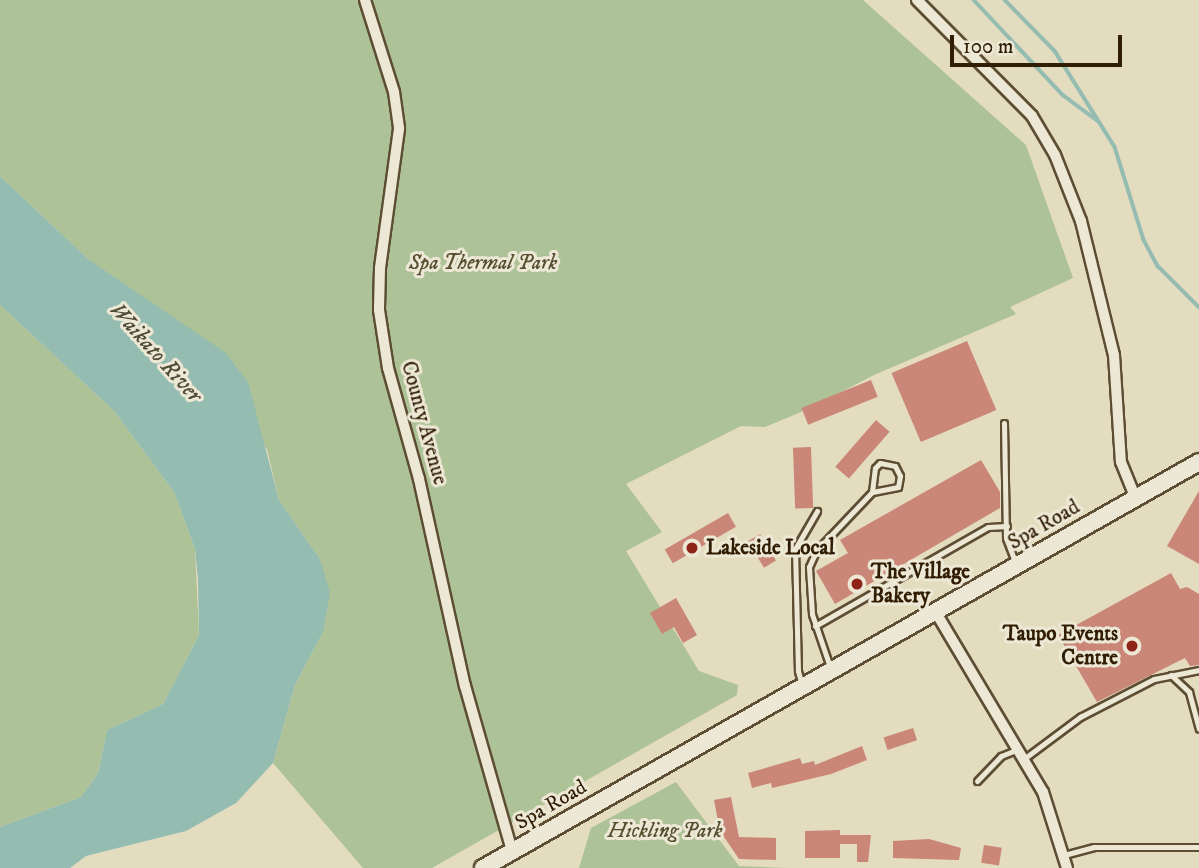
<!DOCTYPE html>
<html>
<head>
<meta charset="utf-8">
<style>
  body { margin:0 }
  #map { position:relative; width:1199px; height:868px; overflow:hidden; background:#e4dcbf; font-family:"IM FELL DW Pica",serif }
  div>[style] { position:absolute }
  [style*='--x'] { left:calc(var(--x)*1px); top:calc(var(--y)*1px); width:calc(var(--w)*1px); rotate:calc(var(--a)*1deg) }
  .green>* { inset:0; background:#aec297 }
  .water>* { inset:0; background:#95bcb1 }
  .stream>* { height:3.5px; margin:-1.75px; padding:0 1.75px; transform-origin:1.75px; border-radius:1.75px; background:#95bcb1 }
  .building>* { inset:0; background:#ca8677; transform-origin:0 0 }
  .roads { filter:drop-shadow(2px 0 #5d4d33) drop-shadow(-2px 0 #5d4d33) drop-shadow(0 2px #5d4d33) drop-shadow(0 -2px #5d4d33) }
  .lane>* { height:5px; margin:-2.5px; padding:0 2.5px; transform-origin:2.5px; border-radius:2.5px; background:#ede8d5 }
  .street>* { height:10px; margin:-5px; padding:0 5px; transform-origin:5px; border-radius:5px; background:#ede8d5 }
  .secondary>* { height:16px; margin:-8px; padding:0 8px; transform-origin:8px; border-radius:8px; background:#ede8d5 }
  .dots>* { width:19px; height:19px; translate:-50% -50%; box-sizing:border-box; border:4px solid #ede8d5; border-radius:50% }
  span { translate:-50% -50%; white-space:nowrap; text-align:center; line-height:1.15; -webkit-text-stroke:6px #ede8d5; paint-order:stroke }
  .park-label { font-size:21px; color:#564f30; font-style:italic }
  .street-label { font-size:21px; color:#301d04 }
  .poi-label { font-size:21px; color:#301d04; font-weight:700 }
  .left { translate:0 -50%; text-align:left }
  .right { translate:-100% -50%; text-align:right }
  .water-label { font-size:23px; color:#4e4d38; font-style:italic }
  .scale { position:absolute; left:950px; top:35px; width:172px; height:32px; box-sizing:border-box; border:4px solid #301d04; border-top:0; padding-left:9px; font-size:21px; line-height:24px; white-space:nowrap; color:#301d04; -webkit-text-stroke:5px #ede8d5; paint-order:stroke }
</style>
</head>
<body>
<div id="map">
  <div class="green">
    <div style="clip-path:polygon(0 0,863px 0,1026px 145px,1073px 278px,1010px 307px,1016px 314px,874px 375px,806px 410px,765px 427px,741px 426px,626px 484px,662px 532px,626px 551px,699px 671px,738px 685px,737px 695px,432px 868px,363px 868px,273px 763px,295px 685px,323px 632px,320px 559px,279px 500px,267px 449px,88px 259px,0 176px)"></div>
    <div style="clip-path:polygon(0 305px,114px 411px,174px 492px,195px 549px,199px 635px,163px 704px,107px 730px,98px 773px,81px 797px,0 827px)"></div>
    <div style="clip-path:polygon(676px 782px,739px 866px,789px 868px,579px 868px,591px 828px)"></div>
  </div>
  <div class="water">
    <div style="clip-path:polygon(0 176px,88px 259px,226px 353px,248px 382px,279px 500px,320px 559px,330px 593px,323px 632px,295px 685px,273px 763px,236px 803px,186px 831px,86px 856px,70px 868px,0 868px,0 827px,81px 797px,98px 773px,107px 730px,163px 704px,199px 635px,198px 580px,195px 549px,174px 492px,114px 411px,0 305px)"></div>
  </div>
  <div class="stream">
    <div style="--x:974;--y:0;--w:130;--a:46.9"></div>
    <div style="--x:1063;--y:95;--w:44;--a:36.6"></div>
    <div style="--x:1005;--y:0;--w:71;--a:45.6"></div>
    <div style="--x:1055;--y:51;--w:113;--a:58"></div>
    <div style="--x:1115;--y:147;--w:97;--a:72.7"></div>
    <div style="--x:1144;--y:240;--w:30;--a:62"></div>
    <div style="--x:1158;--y:266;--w:58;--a:45"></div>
  </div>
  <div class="building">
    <div style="left:967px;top:341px;width:75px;height:82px;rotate:67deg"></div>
    <div style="left:871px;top:380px;width:18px;height:75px;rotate:68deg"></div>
    <div style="left:876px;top:420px;width:18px;height:62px;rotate:41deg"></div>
    <div style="left:811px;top:447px;width:61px;height:18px;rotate:88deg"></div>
    <div style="clip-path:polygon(981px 460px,1000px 492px,1000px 508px,835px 604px,816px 571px,848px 553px,840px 540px)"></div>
    <div style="clip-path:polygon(1199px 491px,1199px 564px,1167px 546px)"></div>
    <div style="left:728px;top:513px;width:16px;height:73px;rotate:60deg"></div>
    <div style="left:760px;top:534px;width:31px;height:14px;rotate:59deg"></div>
    <div style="clip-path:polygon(1171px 573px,1180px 589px,1187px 587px,1199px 594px,1199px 665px,1190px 666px,1185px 658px,1097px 702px,1058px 635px)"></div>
    <div style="clip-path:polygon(676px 598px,697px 635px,683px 643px,674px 627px,662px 634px,650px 613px)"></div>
    <div style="left:913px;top:728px;width:13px;height:31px;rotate:72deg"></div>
    <div style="clip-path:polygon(862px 746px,867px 760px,831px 774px,772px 788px,771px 783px,752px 788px,748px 773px,800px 758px,802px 764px,814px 761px,815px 765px)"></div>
    <div style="clip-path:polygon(731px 797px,739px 837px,776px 838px,776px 860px,739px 859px,720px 831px,714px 800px)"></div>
    <div style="clip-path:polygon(840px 830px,840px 835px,871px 835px,868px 862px,857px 862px,857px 844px,840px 844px,840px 858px,805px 858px,805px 831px)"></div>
    <div style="clip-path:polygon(929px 839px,961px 848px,959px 860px,893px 858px,893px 841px)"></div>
    <div style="left:984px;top:845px;width:18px;height:18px;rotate:9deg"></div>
  </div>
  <div class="roads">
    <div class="lane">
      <div style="--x:1004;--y:423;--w:115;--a:89"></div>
      <div style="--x:1006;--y:538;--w:26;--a:69"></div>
      <div style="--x:815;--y:626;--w:199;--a:-29.8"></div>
      <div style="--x:988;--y:527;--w:19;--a:-3"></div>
      <div style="--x:830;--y:667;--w:56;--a:-108.8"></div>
      <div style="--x:812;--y:614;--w:47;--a:-93.7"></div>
      <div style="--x:809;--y:567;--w:17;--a:-66"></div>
      <div style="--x:816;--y:551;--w:81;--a:-46.5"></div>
      <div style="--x:872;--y:492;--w:24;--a:-83"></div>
      <div style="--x:875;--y:468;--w:7;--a:-45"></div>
      <div style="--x:880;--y:463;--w:15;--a:11"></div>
      <div style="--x:895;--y:466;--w:11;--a:63"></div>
      <div style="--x:900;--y:476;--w:11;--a:100"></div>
      <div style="--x:898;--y:487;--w:26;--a:169"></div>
      <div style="--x:1171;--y:675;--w:25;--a:43"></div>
      <div style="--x:1189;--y:692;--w:38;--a:75"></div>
      <div style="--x:802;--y:685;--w:15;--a:-106"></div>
      <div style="--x:798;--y:671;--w:122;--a:-91.4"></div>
      <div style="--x:795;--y:549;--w:44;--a:-59.9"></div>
      <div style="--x:1025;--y:758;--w:69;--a:-36.7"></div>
      <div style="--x:1080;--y:717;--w:83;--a:-27.2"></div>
      <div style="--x:1154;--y:679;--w:46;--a:-11.3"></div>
      <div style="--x:977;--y:781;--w:35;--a:-46"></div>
      <div style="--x:1001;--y:756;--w:18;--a:-22"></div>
      <div style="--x:1064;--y:855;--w:31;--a:-15"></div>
      <div style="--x:1094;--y:847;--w:105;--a:0"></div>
    </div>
    <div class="street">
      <div style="--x:365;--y:0;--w:96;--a:72.5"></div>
      <div style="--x:394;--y:92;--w:37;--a:82"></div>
      <div style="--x:399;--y:129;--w:140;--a:97.8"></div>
      <div style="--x:380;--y:268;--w:42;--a:91.4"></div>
      <div style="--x:379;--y:310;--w:59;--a:81.2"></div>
      <div style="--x:388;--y:368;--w:115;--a:74.4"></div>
      <div style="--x:419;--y:479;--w:212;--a:77.5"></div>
      <div style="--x:465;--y:686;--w:172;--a:74.1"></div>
      <div style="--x:917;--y:0;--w:163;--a:45.2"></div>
      <div style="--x:1032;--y:116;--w:45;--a:59.5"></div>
      <div style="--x:1055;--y:155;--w:71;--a:68.5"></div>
      <div style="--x:1081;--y:221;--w:138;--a:76.2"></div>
      <div style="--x:1114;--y:355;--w:107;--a:86.3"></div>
      <div style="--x:1121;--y:462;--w:38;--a:68"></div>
      <div style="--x:935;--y:611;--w:211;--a:59.2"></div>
      <div style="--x:1043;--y:792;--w:80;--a:72.5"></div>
    </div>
    <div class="secondary">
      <div style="--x:483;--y:868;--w:823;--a:-29.55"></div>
    </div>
  </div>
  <div class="dots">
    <div style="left:692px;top:548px;background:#8f2418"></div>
    <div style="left:857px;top:584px;background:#8f2418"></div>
    <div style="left:1132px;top:646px;background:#8f2418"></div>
  </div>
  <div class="park-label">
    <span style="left:483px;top:263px">Spa Thermal Park</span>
    <span style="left:665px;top:831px">Hickling Park</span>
  </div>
  <div class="street-label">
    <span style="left:424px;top:423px;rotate:75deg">County Avenue</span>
    <span style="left:1044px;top:525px;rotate:-30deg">Spa Road</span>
    <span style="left:551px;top:805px;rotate:-30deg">Spa Road</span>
  </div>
  <div class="poi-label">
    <span class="left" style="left:706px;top:548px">Lakeside Local</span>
    <span class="left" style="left:871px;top:584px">The Village<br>Bakery</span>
    <span class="right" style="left:1118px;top:646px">Taupo Events<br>Centre</span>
  </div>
  <div class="water-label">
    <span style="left:155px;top:353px;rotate:48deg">Waikato River</span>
  </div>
  <div class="scale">100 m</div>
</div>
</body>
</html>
